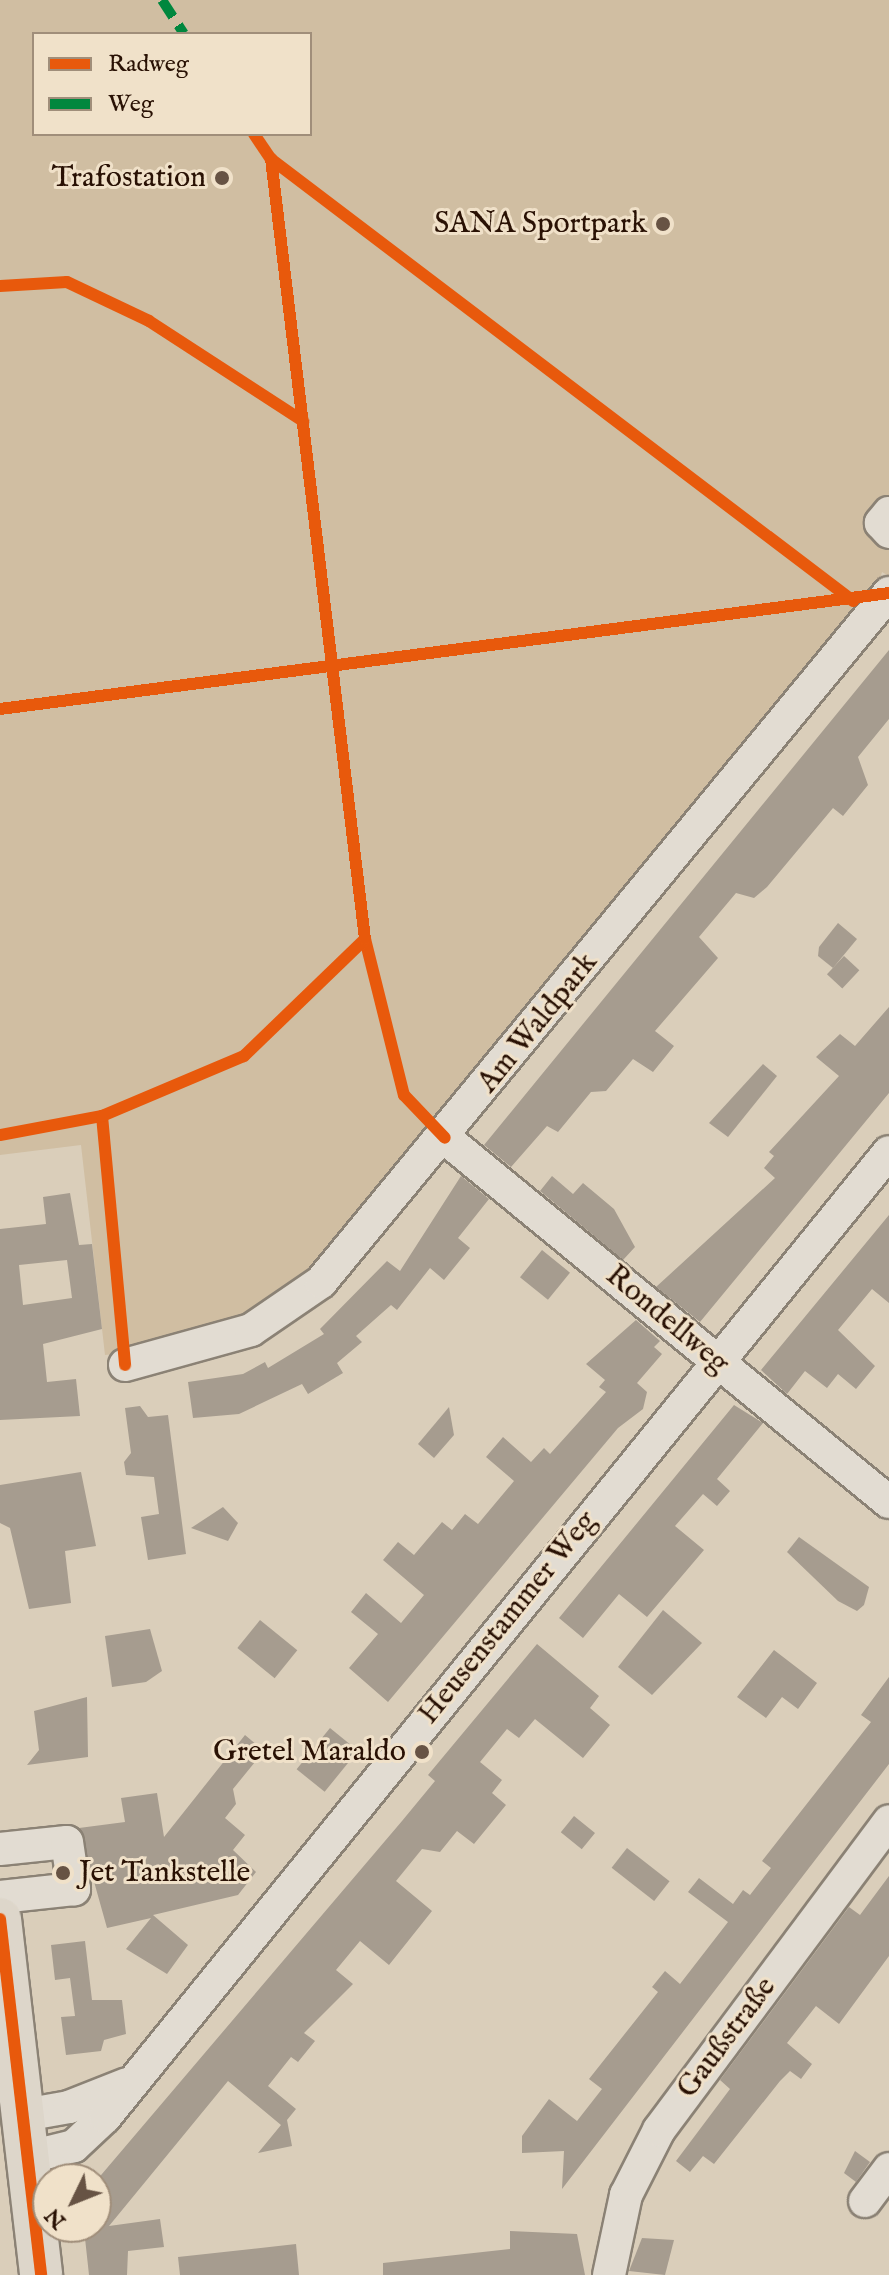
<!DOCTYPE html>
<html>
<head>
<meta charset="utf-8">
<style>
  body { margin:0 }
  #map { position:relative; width:889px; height:2275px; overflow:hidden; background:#daceba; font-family:"IM FELL English",serif }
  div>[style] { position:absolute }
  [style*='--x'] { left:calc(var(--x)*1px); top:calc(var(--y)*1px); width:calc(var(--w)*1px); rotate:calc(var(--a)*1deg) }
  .green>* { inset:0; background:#d0bea2 }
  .building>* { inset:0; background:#a69c8f; transform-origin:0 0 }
  .roads { filter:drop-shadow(2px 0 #8b8275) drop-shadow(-2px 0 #8b8275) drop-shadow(0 2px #8b8275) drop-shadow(0 -2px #8b8275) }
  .minor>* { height:32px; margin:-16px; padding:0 16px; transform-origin:16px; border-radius:16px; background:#e2dcd2 }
  .major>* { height:42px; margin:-21px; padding:0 21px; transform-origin:21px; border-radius:21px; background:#ddd6ca }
  .quiet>* { height:10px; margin-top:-5px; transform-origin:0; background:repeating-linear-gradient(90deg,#00873e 0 20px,transparent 0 30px) }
  .cycleway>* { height:12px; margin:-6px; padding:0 6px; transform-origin:6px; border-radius:6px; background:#e8590c }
  .dots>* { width:22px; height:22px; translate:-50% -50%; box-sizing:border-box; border:4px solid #f0e1c9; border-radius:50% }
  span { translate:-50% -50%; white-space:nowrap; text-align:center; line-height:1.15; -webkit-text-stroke:6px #f0e1c9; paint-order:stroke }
  .poi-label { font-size:30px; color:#291104 }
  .right { translate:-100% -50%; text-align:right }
  .left { translate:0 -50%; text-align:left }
  .street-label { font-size:30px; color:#291104 }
  .legend { position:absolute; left:32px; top:32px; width:280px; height:104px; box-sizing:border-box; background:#f0e1c9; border:2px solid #a08e7a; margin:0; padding:10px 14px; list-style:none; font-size:24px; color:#291104 }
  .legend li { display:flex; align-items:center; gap:16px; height:40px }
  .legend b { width:40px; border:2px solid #a08e7a }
  .north { position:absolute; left:32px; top:2163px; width:80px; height:80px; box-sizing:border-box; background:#f0e1c9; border:2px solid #a08e7a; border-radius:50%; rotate:227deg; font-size:22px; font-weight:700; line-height:32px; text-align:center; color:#291104 }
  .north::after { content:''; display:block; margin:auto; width:28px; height:36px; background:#675344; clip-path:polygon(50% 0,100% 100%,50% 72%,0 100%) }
</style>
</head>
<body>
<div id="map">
  <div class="green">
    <div style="clip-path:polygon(evenodd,0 0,889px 0,889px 576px,882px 572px,876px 593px,325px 1258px,252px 1319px,175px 1347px,105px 1355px,81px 1145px,0 1155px,0 0,34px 34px,310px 34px,310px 134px,34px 134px,34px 34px)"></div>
  </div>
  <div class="building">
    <div style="clip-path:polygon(889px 650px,889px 719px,858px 757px,868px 785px,843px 816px,833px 808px,767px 887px,754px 898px,736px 893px,699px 937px,718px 958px,655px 1031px,674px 1046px,653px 1072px,633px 1059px,606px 1091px,591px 1092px,558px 1132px,547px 1126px,511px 1167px,484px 1145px)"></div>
    <div style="clip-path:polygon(838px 923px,857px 939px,833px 968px,818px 956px,819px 947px)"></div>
    <div style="left:844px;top:956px;width:21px;height:25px;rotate:43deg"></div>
    <div style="clip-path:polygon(889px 1007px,889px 1093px,700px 1322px,656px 1287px,775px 1178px,764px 1168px,774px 1156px,769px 1152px,839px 1076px,816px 1057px,840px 1034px,855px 1046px)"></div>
    <div style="clip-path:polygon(763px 1064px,777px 1076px,728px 1137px,709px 1123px)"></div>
    <div style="clip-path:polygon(461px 1176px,489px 1199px,458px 1238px,470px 1248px,444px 1280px,430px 1268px,397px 1310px,391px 1305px,356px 1336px,362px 1342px,337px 1363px,343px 1373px,308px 1394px,302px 1384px,239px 1414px,193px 1418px,188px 1382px,243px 1374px,265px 1362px,268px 1368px,324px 1334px,320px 1329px,387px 1261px,400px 1271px)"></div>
    <div style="clip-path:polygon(552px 1176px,573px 1194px,583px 1183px,614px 1209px,635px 1247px,623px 1260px,540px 1191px)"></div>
    <div style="clip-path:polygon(evenodd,70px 1193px,79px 1245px,92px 1244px,102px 1329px,43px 1344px,47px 1382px,76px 1379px,80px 1416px,0 1420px,0 1229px,46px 1224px,43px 1197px,70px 1193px,67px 1260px,72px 1298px,23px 1305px,19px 1265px,67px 1260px)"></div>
    <div style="clip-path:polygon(889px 1215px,889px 1303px,872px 1289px,838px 1330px,875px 1366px,856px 1389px,838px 1374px,827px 1388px,805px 1371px,787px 1394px,761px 1370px)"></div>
    <div style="left:542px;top:1250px;width:36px;height:35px;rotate:39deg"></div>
    <div style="clip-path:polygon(636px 1320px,660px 1341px,654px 1347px,662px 1354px,637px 1383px,647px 1392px,643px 1409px,618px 1428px,388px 1702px,349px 1668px,378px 1634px,351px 1612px,366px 1593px,401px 1623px,424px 1595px,383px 1560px,398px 1542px,414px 1555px,442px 1522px,452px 1530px,465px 1514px,478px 1524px,514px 1481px,486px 1457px,503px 1437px,531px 1462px,544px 1448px,550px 1454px,606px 1392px,599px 1387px,605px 1380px,586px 1364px)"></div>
    <div style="clip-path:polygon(734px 1405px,763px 1423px,717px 1479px,730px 1491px,717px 1506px,703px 1494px,675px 1526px,704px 1550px,647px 1617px,619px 1594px,583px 1638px,559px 1618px)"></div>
    <div style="clip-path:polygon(140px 1406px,148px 1417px,168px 1415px,186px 1554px,148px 1560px,141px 1517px,159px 1514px,154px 1477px,126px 1475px,124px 1462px,131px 1453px,125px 1408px)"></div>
    <div style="clip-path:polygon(449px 1407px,454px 1435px,434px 1458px,418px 1444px)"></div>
    <div style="clip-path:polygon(81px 1472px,96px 1546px,65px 1551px,71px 1603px,29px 1609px,10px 1528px,0 1523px,0 1485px)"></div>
    <div style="clip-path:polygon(223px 1507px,238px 1523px,228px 1541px,191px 1528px)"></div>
    <div style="clip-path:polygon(799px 1537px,869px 1587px,864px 1605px,857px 1611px,838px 1601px,787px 1552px)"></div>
    <div style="clip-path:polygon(663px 1610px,702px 1643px,652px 1695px,618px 1667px)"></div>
    <div style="left:260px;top:1620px;width:48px;height:36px;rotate:39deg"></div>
    <div style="clip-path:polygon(150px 1629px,162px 1671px,146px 1682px,112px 1687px,105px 1636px)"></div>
    <div style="clip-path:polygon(537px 1644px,599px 1696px,590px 1708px,610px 1725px,583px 1758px,535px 1719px,519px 1738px,507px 1729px,480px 1762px,502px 1780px,492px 1793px,506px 1805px,474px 1844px,457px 1831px,440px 1852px,422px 1849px,396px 1881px,432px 1911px,389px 1965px,360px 1941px,336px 1970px,353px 1984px,304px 2033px,315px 2041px,298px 2062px,291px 2057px,268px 2086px,296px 2109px,287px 2120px,292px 2146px,258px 2153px,281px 2125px,228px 2081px,109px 2226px,160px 2219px,164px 2247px,128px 2251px,127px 2275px,89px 2275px,84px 2229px,96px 2227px,96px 2181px,402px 1821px,435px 1781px,428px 1775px)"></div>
    <div style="clip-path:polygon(774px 1650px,817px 1683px,798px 1709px,782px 1697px,766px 1718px,737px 1697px)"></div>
    <div style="clip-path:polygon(889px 1677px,889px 1764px,562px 2189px,564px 2151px,522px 2153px,522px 2136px,549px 2099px,577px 2121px,602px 2089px,589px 2079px,658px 1992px,652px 1987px,665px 1971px,680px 1984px,728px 1922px,688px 1892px,699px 1878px,733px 1904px,743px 1890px,750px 1895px,771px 1868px,762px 1861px,871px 1722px,861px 1715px)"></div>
    <div style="clip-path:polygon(87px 1697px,88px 1757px,27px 1765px,39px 1750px,34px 1711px)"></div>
    <div style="left:330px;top:1728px;width:36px;height:53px;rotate:39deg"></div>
    <div style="clip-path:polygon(245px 1735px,264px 1751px,233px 1789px,236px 1804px,225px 1818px,245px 1835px,233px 1850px,256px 1872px,238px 1895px,153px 1915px,188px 1945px,167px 1974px,126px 1949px,151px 1918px,107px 1928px,79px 1828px,125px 1822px,121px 1798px,157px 1793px,164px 1837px)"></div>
    <div style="left:574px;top:1816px;width:27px;height:21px;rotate:39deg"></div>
    <div style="left:627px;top:1848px;width:54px;height:25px;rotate:38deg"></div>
    <div style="clip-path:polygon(889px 1876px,889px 1956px,839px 2024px,816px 2006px,787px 2043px,812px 2064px,801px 2079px,790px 2071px,780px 2081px,714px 2164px,703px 2156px,690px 2172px,676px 2161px,730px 2089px,720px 2080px,849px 1907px,860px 1915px)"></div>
    <div style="clip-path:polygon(85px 1941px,92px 2000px,122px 2000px,126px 2034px,104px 2040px,101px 2051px,66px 2055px,61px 2017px,75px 2016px,70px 1978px,55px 1980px,51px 1945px)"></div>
    <div style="clip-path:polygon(855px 2151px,870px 2162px,856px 2182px,844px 2173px)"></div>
    <div style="clip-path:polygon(510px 2231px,577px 2234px,585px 2275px,383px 2275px,383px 2263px,510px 2249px)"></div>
    <div style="clip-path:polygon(642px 2238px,674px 2240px,665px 2275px,629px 2271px)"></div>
    <div style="clip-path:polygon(296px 2244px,299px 2275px,180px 2275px,178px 2257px)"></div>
  </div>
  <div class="roads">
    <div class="minor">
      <div style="--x:889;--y:513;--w:13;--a:129"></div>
      <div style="--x:881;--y:523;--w:12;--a:48"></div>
      <div style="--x:445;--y:1138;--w:574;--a:39.35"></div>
      <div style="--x:125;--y:1365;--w:131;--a:-15.5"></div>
      <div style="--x:251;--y:1330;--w:85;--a:-34.4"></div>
      <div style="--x:321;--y:1282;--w:893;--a:-50.5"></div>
      <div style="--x:0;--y:1849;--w:67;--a:-6"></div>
      <div style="--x:67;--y:1842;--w:48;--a:81.5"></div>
      <div style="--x:74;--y:1889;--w:74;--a:173.8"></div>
      <div style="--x:24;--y:2115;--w:46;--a:-10.1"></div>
      <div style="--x:69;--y:2107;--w:62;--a:-21.6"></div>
      <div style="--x:29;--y:2157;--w:46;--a:-13.7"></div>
      <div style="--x:74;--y:2146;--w:42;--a:-43.1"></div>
      <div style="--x:105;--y:2117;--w:1243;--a:-50.91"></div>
      <div style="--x:865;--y:2201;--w:40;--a:-53"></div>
      <div style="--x:609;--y:2275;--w:82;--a:-78"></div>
      <div style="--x:626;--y:2195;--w:73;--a:-63.1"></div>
      <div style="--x:659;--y:2130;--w:385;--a:-53.3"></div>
    </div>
    <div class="major">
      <div style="--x:0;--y:1919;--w:358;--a:83.4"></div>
    </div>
  </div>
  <div class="quiet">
    <div style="--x:162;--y:0;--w:40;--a:57.1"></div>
  </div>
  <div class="cycleway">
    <div style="--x:254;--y:134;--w:30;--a:56"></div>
    <div style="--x:271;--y:159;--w:731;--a:37.21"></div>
    <div style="--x:0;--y:286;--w:67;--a:-3.4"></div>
    <div style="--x:67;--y:282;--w:91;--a:25.4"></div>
    <div style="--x:149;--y:321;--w:184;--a:33"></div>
    <div style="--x:0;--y:709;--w:897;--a:-7.43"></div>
    <div style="--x:365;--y:939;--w:161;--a:76"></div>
    <div style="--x:404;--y:1095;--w:59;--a:46.4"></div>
    <div style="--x:102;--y:1116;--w:250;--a:84.7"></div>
    <div style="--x:0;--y:1135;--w:104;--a:-10.6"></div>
    <div style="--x:102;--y:1116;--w:154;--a:-22.9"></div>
    <div style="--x:244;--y:1056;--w:168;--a:-44"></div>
    <div style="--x:365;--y:939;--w:786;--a:-96.87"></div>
    <div style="--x:0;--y:1919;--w:358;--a:83.4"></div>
  </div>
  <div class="dots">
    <div style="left:222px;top:178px;background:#675344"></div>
    <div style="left:663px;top:224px;background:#675344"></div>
    <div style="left:422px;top:1752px;background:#675344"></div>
    <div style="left:63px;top:1873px;background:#675344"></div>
  </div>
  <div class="poi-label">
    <span class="right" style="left:206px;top:178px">Trafostation</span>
    <span class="right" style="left:647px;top:224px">SANA Sportpark</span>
    <span class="right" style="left:406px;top:1752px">Gretel Maraldo</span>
    <span class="left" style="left:79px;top:1873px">Jet Tankstelle</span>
  </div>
  <div class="street-label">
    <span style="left:538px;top:1023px;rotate:-51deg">Am Waldpark</span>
    <span style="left:667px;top:1320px;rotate:40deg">Rondellweg</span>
    <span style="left:508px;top:1618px;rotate:-51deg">Heusenstammer Weg</span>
    <span style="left:727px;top:2038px;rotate:-53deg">Gaußstraße</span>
  </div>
  <ul class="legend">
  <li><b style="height:10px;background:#e8590c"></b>Radweg</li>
  <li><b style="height:10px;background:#00873e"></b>Weg</li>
  </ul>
  <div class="north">N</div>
</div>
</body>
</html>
